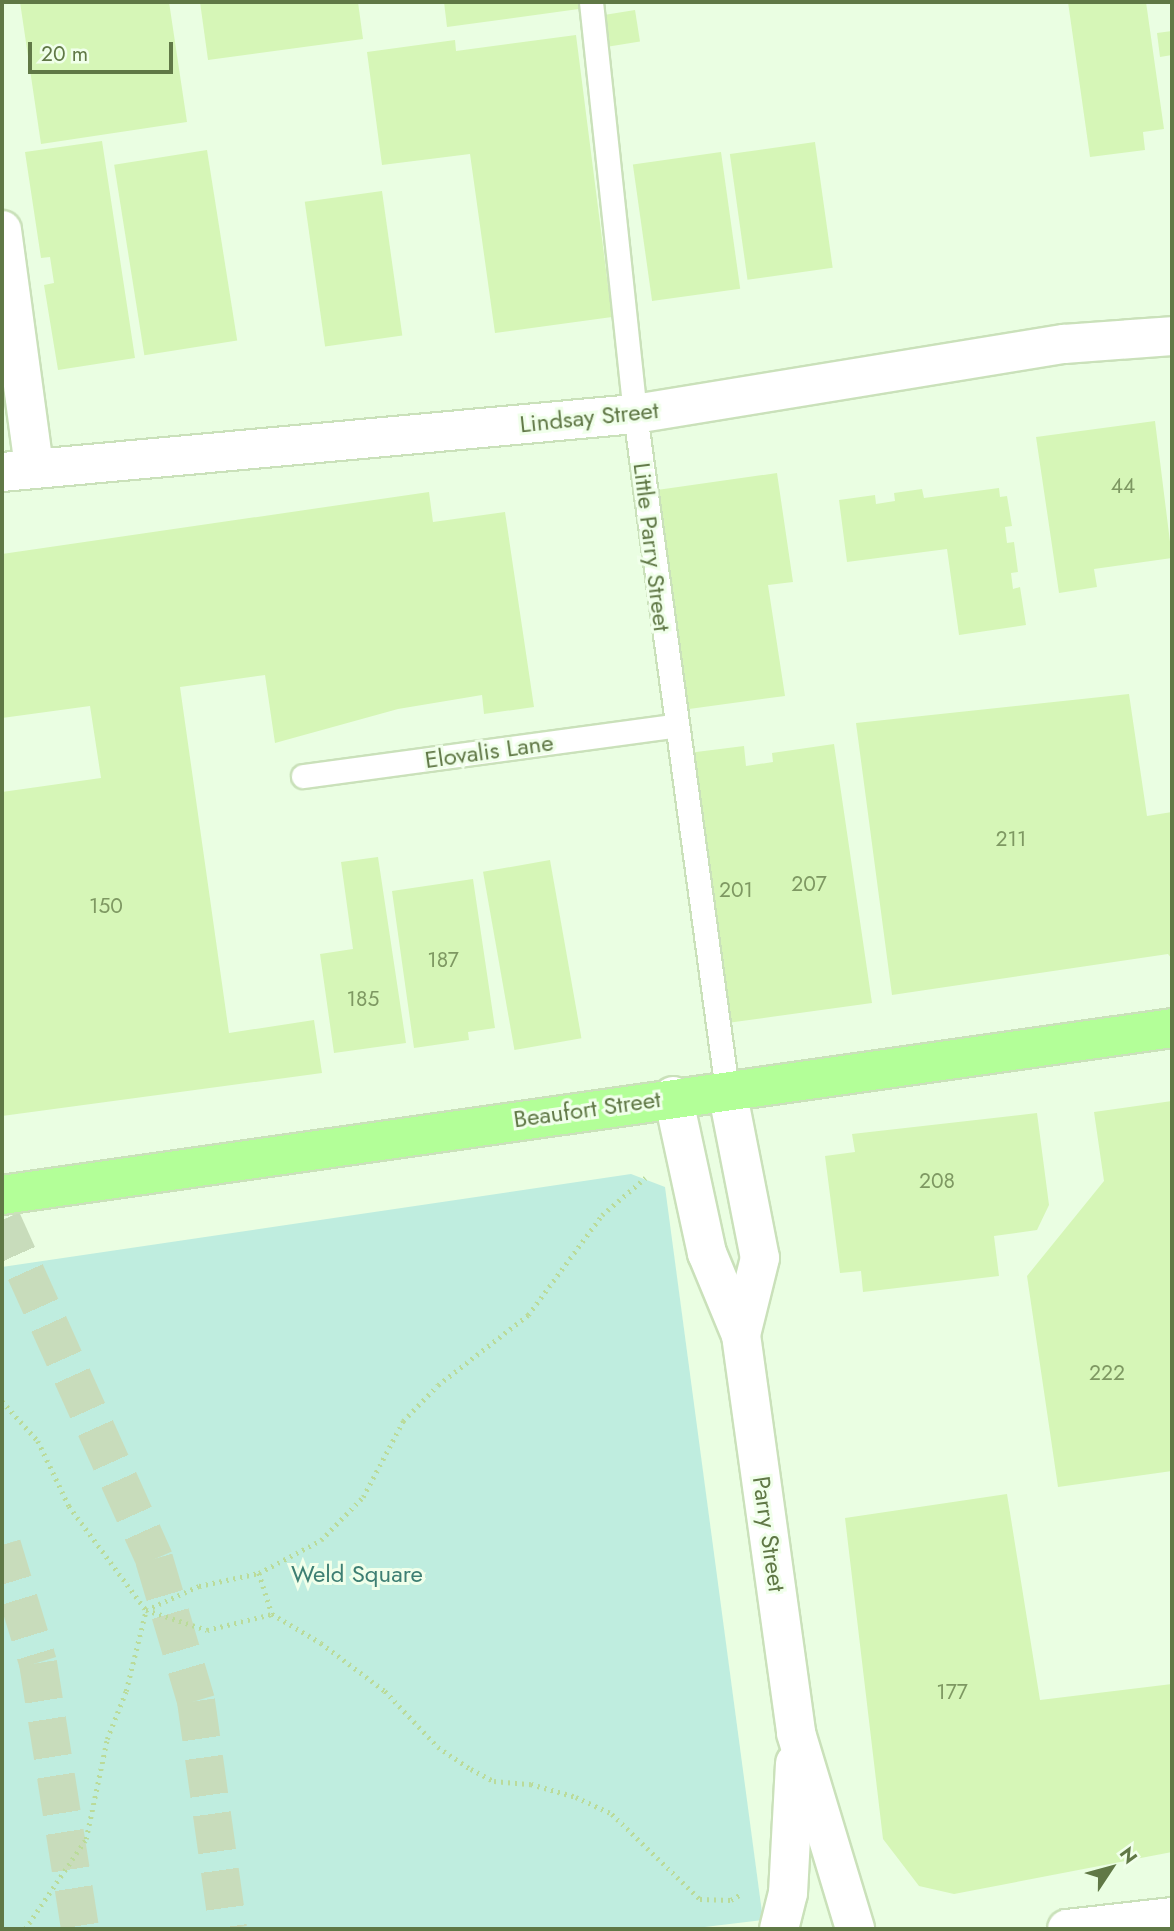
<!DOCTYPE html>
<html>
<head>
<meta charset="utf-8">
<style>
  body { margin:0 }
  #map { position:relative; width:1174px; height:1931px; overflow:hidden; background:#eafee2; font-family:Jost,sans-serif }
  div>[style] { position:absolute }
  [style*='--x'] { left:calc(var(--x)*1px); top:calc(var(--y)*1px); width:calc(var(--w)*1px); rotate:calc(var(--a)*1deg) }
  .green>* { inset:0; background:#bfeddf }
  .building>* { inset:0; background:#d6f6b7; transform-origin:0 0 }
  .highway-tunnel>* { height:38px; margin-top:-19px; transform-origin:0; background:repeating-linear-gradient(90deg,#c8dcbb 0 38px,transparent 0 57px) }
  .path>* { height:4.5px; margin-top:-2.25px; transform-origin:0; background:repeating-linear-gradient(90deg,#badb9a 0 2px,transparent 0 7px) }
  .roads { filter:drop-shadow(2px 0 #cae1ba) drop-shadow(-2px 0 #cae1ba) drop-shadow(0 2px #cae1ba) drop-shadow(0 -2px #cae1ba) }
  .lane>* { height:23px; margin:-11.5px; padding:0 11.5px; transform-origin:11.5px; border-radius:11.5px; background:#fff }
  .street>* { height:38px; margin:-19px; padding:0 19px; transform-origin:19px; border-radius:19px; background:#fff }
  .secondary>* { height:38px; margin:-19px; padding:0 19px; transform-origin:19px; border-radius:19px; background:#fff }
  .primary>* { height:38px; margin:-19px; padding:0 19px; transform-origin:19px; border-radius:19px; background:#b3ff98 }
  span { translate:-50% -50%; white-space:nowrap; text-align:center; line-height:1.15; -webkit-text-stroke:6px #f0ffea; paint-order:stroke }
  .number-label { font-size:21px; color:#7e9862 }
  .number-label span { -webkit-text-stroke-width:0 }
  .street-label { font-size:24px; color:#607846 }
  .park-label { font-size:24px; color:#3d7f73 }
  .frame { position:absolute; inset:0; border:4px solid #607846; pointer-events:none }
  .north { position:absolute; left:1076px; top:1833px; width:70px; height:70px; -webkit-text-stroke:5px #f0ffea; paint-order:stroke; rotate:54deg; font-size:19px; font-weight:700; line-height:28px; text-align:center; color:#607846 }
  .north::after { content:''; display:block; margin:auto; width:24px; height:32px; background:#607846; clip-path:polygon(50% 0,100% 100%,50% 72%,0 100%) }
  .scale { position:absolute; left:28px; top:42px; width:145px; height:32px; box-sizing:border-box; border:4px solid #607846; border-top:0; padding-left:9px; font-size:21px; line-height:24px; white-space:nowrap; color:#607846; -webkit-text-stroke:5px #f0ffea; paint-order:stroke }
</style>
</head>
<body>
<div id="map">
  <div class="green">
    <div style="clip-path:polygon(631px 1174px,665px 1187px,763px 1920px,688px 1929px,2px 1929px,2px 1267px)"></div>
  </div>
  <div class="building">
    <div style="clip-path:polygon(20px 2px,169px 2px,187px 122px,41px 144px)"></div>
    <div style="clip-path:polygon(200px 2px,358px 2px,363px 39px,208px 60px)"></div>
    <div style="clip-path:polygon(444px 2px,585px 2px,586px 8px,447px 27px)"></div>
    <div style="clip-path:polygon(1068px 2px,1146px 2px,1164px 129px,1143px 132px,1145px 150px,1090px 157px)"></div>
    <div style="left:635px;top:10px;width:32px;height:36px;rotate:81deg"></div>
    <div style="clip-path:polygon(1172px 31px,1172px 55px,1160px 57px,1157px 33px)"></div>
    <div style="clip-path:polygon(576px 35px,612px 317px,495px 333px,470px 154px,382px 165px,367px 52px,455px 40px,456px 51px)"></div>
    <div style="clip-path:polygon(102px 141px,135px 358px,58px 370px,44px 285px,54px 283px,50px 257px,41px 258px,25px 152px)"></div>
    <div style="left:815px;top:142px;width:127px;height:86px;rotate:82deg"></div>
    <div style="left:207px;top:150px;width:193px;height:94px;rotate:81deg"></div>
    <div style="left:721px;top:152px;width:138px;height:89px;rotate:82deg"></div>
    <div style="left:382px;top:191px;width:146px;height:78px;rotate:82deg"></div>
    <div style="clip-path:polygon(1155px 421px,1172px 558px,1094px 569px,1097px 587px,1059px 593px,1036px 437px)"></div>
    <div style="clip-path:polygon(777px 473px,793px 582px,768px 585px,785px 696px,689px 709px,657px 490px)"></div>
    <div style="clip-path:polygon(999px 488px,1000px 497px,1007px 496px,1012px 526px,1005px 527px,1007px 543px,1014px 542px,1018px 572px,1011px 573px,1013px 589px,1020px 587px,1026px 625px,959px 635px,947px 549px,847px 562px,839px 500px,875px 495px,876px 504px,895px 501px,894px 493px,922px 489px,924px 498px)"></div>
    <div style="clip-path:polygon(429px 492px,433px 522px,505px 512px,534px 707px,484px 714px,482px 695px,398px 709px,275px 743px,265px 675px,180px 687px,229px 1033px,314px 1020px,322px 1073px,2px 1116px,2px 792px,101px 778px,90px 706px,2px 718px,2px 554px)"></div>
    <div style="clip-path:polygon(1129px 694px,1147px 816px,1172px 812px,1172px 959px,1168px 954px,892px 995px,856px 723px)"></div>
    <div style="clip-path:polygon(834px 744px,872px 1003px,727px 1023px,688px 753px,744px 746px,746px 766px,773px 762px,772px 753px)"></div>
    <div style="clip-path:polygon(378px 857px,406px 1043px,334px 1053px,320px 954px,353px 949px,341px 862px)"></div>
    <div style="left:550px;top:860px;width:181px;height:68px;rotate:80deg"></div>
    <div style="clip-path:polygon(473px 879px,495px 1028px,468px 1032px,469px 1040px,414px 1048px,392px 891px)"></div>
    <div style="clip-path:polygon(1172px 1101px,1172px 1471px,1058px 1487px,1027px 1276px,1104px 1181px,1094px 1112px)"></div>
    <div style="clip-path:polygon(1037px 1113px,1049px 1205px,1037px 1230px,994px 1236px,999px 1276px,863px 1292px,861px 1271px,840px 1273px,825px 1156px,855px 1152px,852px 1134px)"></div>
    <div style="clip-path:polygon(1007px 1494px,1040px 1700px,1172px 1684px,1172px 1852px,954px 1894px,919px 1886px,883px 1839px,845px 1518px)"></div>
  </div>
  <div class="highway-tunnel">
    <div style="--x:2;--y:1220;--w:372;--a:65.8"></div>
    <div style="--x:154;--y:1559;--w:148;--a:73.5"></div>
    <div style="--x:196;--y:1701;--w:230;--a:82"></div>
    <div style="--x:2;--y:1545;--w:123;--a:73"></div>
    <div style="--x:38;--y:1663;--w:269;--a:81"></div>
  </div>
  <div class="path">
    <div style="--x:2;--y:1401;--w:54;--a:48"></div>
    <div style="--x:38;--y:1441;--w:72;--a:64.5"></div>
    <div style="--x:69;--y:1506;--w:129;--a:53.5"></div>
    <div style="--x:146;--y:1610;--w:64;--a:18.2"></div>
    <div style="--x:207;--y:1630;--w:67;--a:-13.8"></div>
    <div style="--x:259;--y:1573;--w:43;--a:72.4"></div>
    <div style="--x:272;--y:1614;--w:57;--a:30.6"></div>
    <div style="--x:321;--y:1643;--w:80;--a:36.9"></div>
    <div style="--x:385;--y:1691;--w:77;--a:46.6"></div>
    <div style="--x:438;--y:1747;--w:40;--a:34"></div>
    <div style="--x:471;--y:1769;--w:26;--a:28"></div>
    <div style="--x:494;--y:1781;--w:37;--a:5"></div>
    <div style="--x:531;--y:1784;--w:47;--a:16.1"></div>
    <div style="--x:576;--y:1797;--w:40;--a:25"></div>
    <div style="--x:612;--y:1814;--w:122;--a:44"></div>
    <div style="--x:700;--y:1899;--w:31;--a:2"></div>
    <div style="--x:731;--y:1900;--w:12;--a:-31"></div>
    <div style="--x:146;--y:1610;--w:58;--a:-24.4"></div>
    <div style="--x:199;--y:1586;--w:61;--a:-12.2"></div>
    <div style="--x:259;--y:1573;--w:70;--a:-28"></div>
    <div style="--x:321;--y:1540;--w:60;--a:-45.7"></div>
    <div style="--x:363;--y:1497;--w:86;--a:-62.2"></div>
    <div style="--x:403;--y:1421;--w:50;--a:-45.8"></div>
    <div style="--x:438;--y:1385;--w:114;--a:-37.9"></div>
    <div style="--x:528;--y:1315;--w:124;--a:-53.5"></div>
    <div style="--x:602;--y:1215;--w:57;--a:-40.7"></div>
    <div style="--x:25;--y:1929;--w:109;--a:-55.9"></div>
    <div style="--x:86;--y:1839;--w:102;--a:-78.1"></div>
    <div style="--x:107;--y:1739;--w:52;--a:-68.4"></div>
    <div style="--x:126;--y:1691;--w:83;--a:-76.1"></div>
  </div>
  <div class="roads">
    <div class="lane">
      <div style="--x:591;--y:2;--w:414;--a:83.9"></div>
      <div style="--x:635;--y:414;--w:682;--a:82.25"></div>
      <div style="--x:303;--y:776;--w:375;--a:-7.7"></div>
    </div>
    <div class="street">
      <div style="--x:2;--y:230;--w:239;--a:82.3"></div>
      <div style="--x:2;--y:472;--w:636;--a:-5.24"></div>
      <div style="--x:635;--y:414;--w:435;--a:-9.3"></div>
      <div style="--x:1064;--y:344;--w:108;--a:-4.2"></div>
      <div style="--x:727;--y:1090;--w:171;--a:78.9"></div>
      <div style="--x:760;--y:1258;--w:79;--a:103.9"></div>
      <div style="--x:673;--y:1096;--w:161;--a:77.8"></div>
      <div style="--x:707;--y:1253;--w:89;--a:67.5"></div>
      <div style="--x:741;--y:1335;--w:402;--a:82.1"></div>
      <div style="--x:796;--y:1733;--w:205;--a:73.2"></div>
      <div style="--x:779;--y:1929;--w:37;--a:-76"></div>
      <div style="--x:788;--y:1893;--w:130;--a:-86.9"></div>
    </div>
    <div class="secondary">
      <div style="--x:1067;--y:1929;--w:106;--a:-6.5"></div>
    </div>
    <div class="primary">
      <div style="--x:2;--y:1195;--w:1182;--a:-8.12"></div>
    </div>
  </div>
  <div class="number-label">
    <span style="left:1123px;top:486px">44</span>
    <span style="left:1011px;top:839px">211</span>
    <span style="left:809px;top:884px">207</span>
    <span style="left:736px;top:890px">201</span>
    <span style="left:106px;top:906px">150</span>
    <span style="left:443px;top:960px">187</span>
    <span style="left:363px;top:999px">185</span>
    <span style="left:937px;top:1181px">208</span>
    <span style="left:1107px;top:1373px">222</span>
    <span style="left:952px;top:1692px">177</span>
  </div>
  <div class="street-label">
    <span style="left:589px;top:417px;rotate:-6deg">Lindsay Street</span>
    <span style="left:652px;top:547px;rotate:83deg">Little Parry Street</span>
    <span style="left:489px;top:751px;rotate:-8deg">Elovalis Lane</span>
    <span style="left:587px;top:1109px;rotate:-8deg">Beaufort Street</span>
    <span style="left:769px;top:1534px;rotate:82deg">Parry Street</span>
  </div>
  <div class="park-label">
    <span style="left:357px;top:1574px">Weld Square</span>
  </div>
  <div class="frame"></div>
  <div class="north">N</div>
  <div class="scale">20 m</div>
</div>
</body>
</html>
